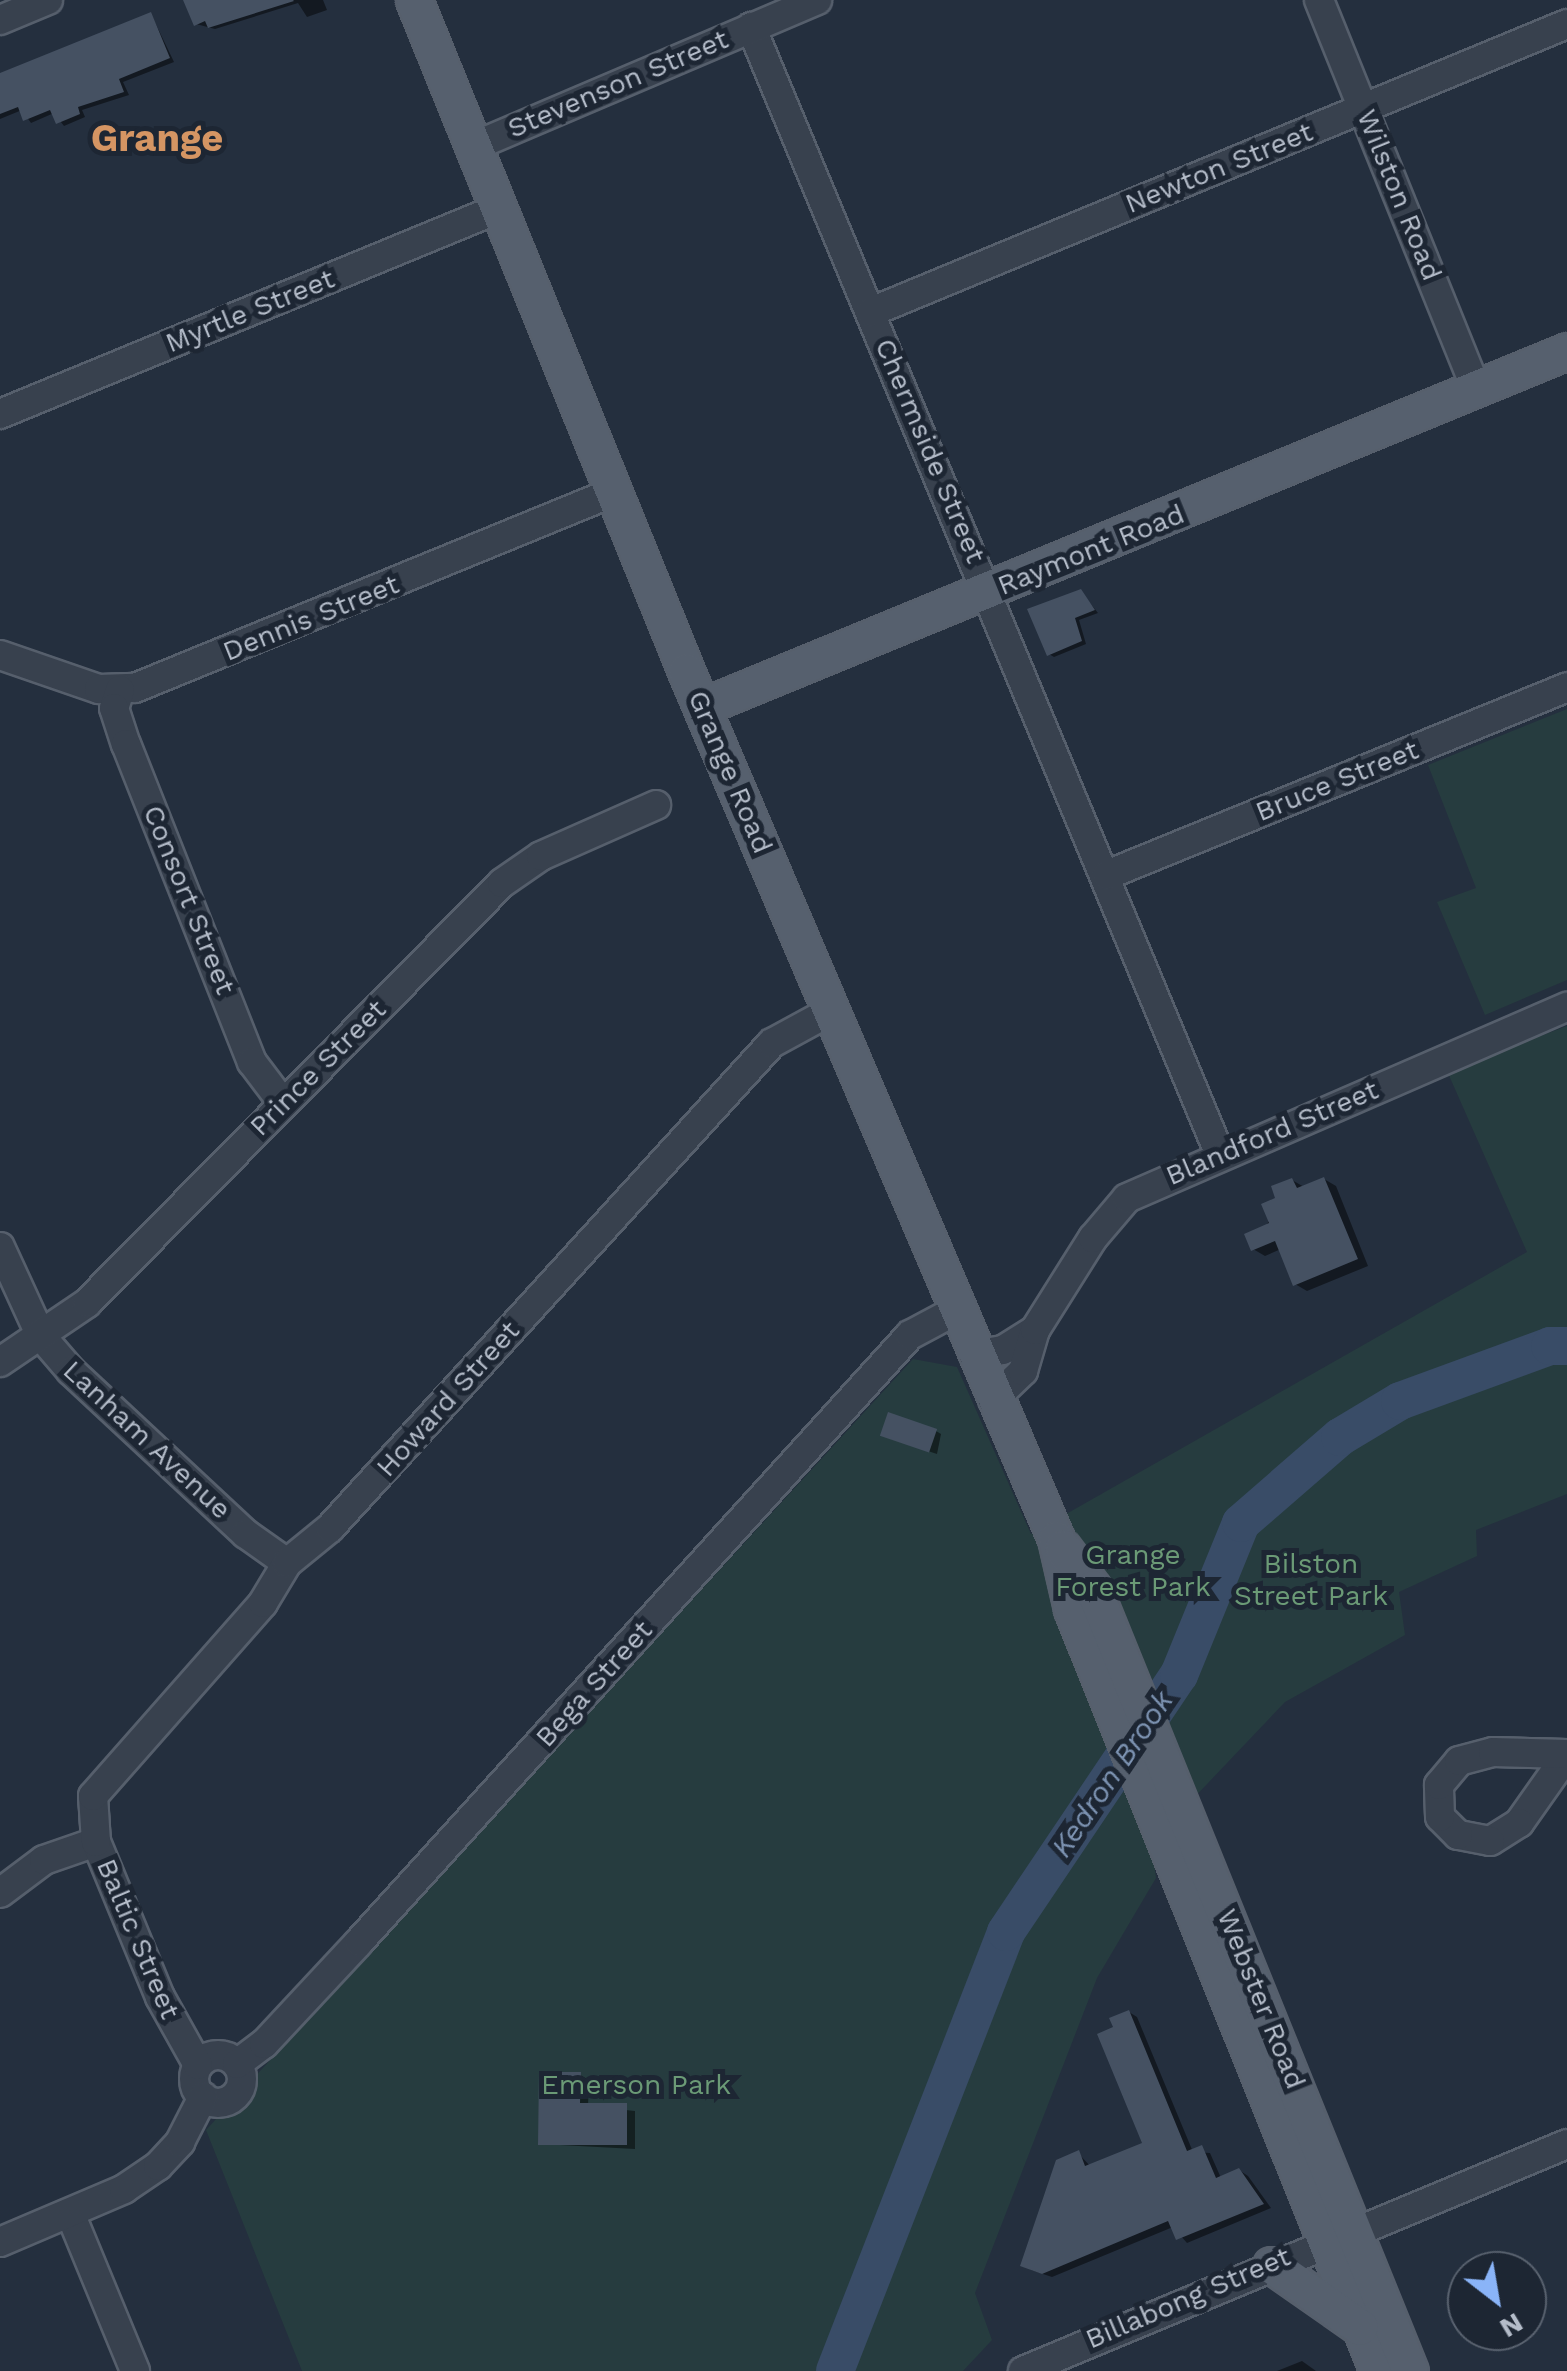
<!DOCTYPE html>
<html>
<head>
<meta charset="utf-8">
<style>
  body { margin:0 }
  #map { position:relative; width:1567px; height:2371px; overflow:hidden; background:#242f3e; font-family:"Work Sans",sans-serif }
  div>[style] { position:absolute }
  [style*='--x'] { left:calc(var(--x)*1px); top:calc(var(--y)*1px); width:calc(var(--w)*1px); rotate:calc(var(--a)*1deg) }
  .green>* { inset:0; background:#263c3f }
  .shadow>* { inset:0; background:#0007 }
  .river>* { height:38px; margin:-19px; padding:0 19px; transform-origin:19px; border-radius:19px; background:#394c67 }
  .building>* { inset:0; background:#455162; transform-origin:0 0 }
  .roads { filter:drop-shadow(2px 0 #565f6c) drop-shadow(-2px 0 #565f6c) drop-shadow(0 2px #565f6c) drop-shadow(0 -2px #565f6c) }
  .minor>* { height:28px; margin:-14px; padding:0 14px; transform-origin:14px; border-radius:14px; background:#38414e }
  .minor>.ring { margin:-14px; padding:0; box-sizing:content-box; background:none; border:28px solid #38414e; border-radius:50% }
  .major>* { height:35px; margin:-17.5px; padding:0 17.5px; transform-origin:17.5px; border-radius:17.5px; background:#56606e }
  span { translate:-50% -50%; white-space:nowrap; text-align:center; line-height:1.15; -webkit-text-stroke:10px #1d2633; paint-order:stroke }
  .street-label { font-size:28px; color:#b4bcc9 }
  .park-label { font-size:28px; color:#6b9a76 }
  .water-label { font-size:30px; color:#7c92b1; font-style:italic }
  .district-label { font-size:38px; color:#d59563; font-weight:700 }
  .north { position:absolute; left:1447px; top:2251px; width:100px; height:100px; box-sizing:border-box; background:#1d2633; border:2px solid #59626f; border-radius:50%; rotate:149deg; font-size:28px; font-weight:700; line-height:40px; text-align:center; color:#b4bcc9 }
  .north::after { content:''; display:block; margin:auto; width:35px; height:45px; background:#8ab4f8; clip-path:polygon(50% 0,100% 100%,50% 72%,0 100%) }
</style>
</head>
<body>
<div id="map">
  <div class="green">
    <div style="clip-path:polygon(1567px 709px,1567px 980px,1485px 1015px,1437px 902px,1476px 888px,1428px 765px)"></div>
    <div style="clip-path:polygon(1567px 1026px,1567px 1494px,1476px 1530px,1477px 1556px,1399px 1592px,1405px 1635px,1285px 1702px,1151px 1843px,1156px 1878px,1097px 1978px,975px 2293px,992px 2340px,963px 2371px,302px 2371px,206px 2130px,913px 1359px,957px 1367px,1031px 1534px,1527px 1252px,1447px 1071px)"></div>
  </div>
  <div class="shadow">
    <div style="clip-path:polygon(186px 0,323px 0,327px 10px,307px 17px,298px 3px,215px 29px,196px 24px)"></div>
    <div style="clip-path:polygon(151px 14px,174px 62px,123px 82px,129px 95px,82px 110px,85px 117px,64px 126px,54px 113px,31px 123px,22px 110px,0 119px,0 74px)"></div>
    <div style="clip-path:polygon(1081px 592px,1098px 613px,1079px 620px,1086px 644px,1054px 657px,1049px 654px)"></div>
    <div style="clip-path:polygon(1324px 1179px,1336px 1186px,1368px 1266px,1307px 1291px,1295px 1284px,1281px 1249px,1265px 1256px,1253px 1249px,1292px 1180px,1304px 1187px)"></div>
    <div style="clip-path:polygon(936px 1431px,941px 1434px,937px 1454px,891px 1439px)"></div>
    <div style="clip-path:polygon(1129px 2012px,1137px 2017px,1193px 2152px,1210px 2153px,1221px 2178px,1239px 2170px,1248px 2176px,1271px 2208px,1187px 2243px,1173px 2227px,1052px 2277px,1031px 2270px,1023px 2265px,1078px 2153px,1091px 2167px,1145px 2144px,1116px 2029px)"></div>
    <div style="clip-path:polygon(580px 2075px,589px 2080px,588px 2106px,635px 2111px,635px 2149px,541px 2144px)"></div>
    <div style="clip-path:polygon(1302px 2361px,1316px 2371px,1277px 2371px)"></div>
  </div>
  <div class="river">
    <div style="--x:835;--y:2371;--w:471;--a:-68.7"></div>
    <div style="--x:1006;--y:1932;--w:310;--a:-56.1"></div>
    <div style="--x:1179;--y:1675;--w:164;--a:-67.8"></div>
    <div style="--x:1241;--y:1523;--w:131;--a:-41"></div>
    <div style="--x:1340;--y:1437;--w:70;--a:-31"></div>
    <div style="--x:1400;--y:1401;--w:160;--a:-20.1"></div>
    <div style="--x:1550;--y:1346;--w:17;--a:0"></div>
  </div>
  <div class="building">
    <div style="clip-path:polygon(183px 0,293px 0,294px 1px,208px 28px,205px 21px,194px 26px)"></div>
    <div style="clip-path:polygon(151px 12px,170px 58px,119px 79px,124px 92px,78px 107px,80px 114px,56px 124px,50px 110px,23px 121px,18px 107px,0 114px,0 73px)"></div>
    <div style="clip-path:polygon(1081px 589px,1095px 610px,1075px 618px,1082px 641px,1047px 656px,1027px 609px)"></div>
    <div style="clip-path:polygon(1324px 1177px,1358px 1259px,1293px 1286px,1275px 1241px,1251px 1251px,1244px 1234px,1269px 1223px,1261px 1204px,1275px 1198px,1271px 1186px,1292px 1178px,1297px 1188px)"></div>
    <div style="left:888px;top:1412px;width:52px;height:25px;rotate:19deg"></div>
    <div style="clip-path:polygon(1129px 2010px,1187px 2151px,1202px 2145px,1216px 2178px,1239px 2168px,1264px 2204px,1176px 2240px,1168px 2221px,1042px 2274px,1020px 2266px,1056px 2160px,1079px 2150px,1085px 2166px,1142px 2143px,1097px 2034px,1113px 2027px,1109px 2018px)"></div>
    <div style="clip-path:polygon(539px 2072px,581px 2072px,580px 2103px,627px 2103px,627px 2145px,538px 2145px)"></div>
  </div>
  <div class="roads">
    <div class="minor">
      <div style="--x:1319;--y:0;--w:422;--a:68"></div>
      <div style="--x:0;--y:20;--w:52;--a:-22.6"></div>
      <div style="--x:751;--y:27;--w:1222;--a:67.42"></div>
      <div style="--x:475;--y:146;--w:372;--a:-23.1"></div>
      <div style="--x:871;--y:312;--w:753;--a:-22.48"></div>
      <div style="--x:0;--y:414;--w:541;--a:-22.39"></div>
      <div style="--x:0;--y:655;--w:105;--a:19"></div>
      <div style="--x:99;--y:689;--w:36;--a:-2"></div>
      <div style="--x:135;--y:688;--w:520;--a:-22.27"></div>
      <div style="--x:120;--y:690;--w:19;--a:108"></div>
      <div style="--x:114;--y:708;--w:38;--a:72"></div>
      <div style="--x:126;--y:744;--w:342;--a:68.4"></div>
      <div style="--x:252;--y:1062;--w:51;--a:52.9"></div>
      <div style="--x:1107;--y:875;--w:497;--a:-22.2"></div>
      <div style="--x:0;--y:1247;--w:98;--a:65.3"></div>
      <div style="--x:41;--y:1336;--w:46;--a:49.4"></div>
      <div style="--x:71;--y:1371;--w:239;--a:43"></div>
      <div style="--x:246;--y:1534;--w:50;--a:35.3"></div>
      <div style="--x:974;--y:1355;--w:29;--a:-10"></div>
      <div style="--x:1003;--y:1350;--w:38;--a:-32"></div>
      <div style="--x:0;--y:1362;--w:105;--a:-34.1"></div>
      <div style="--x:87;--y:1303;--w:590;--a:-45.34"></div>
      <div style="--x:502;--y:883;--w:47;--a:-34.7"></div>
      <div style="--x:541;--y:856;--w:126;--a:-23.9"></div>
      <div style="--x:993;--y:1400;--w:42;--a:-44"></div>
      <div style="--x:1023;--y:1371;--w:43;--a:-73.7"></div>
      <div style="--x:1035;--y:1330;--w:109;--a:-57.8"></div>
      <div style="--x:1093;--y:1238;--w:52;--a:-49.6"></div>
      <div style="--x:1127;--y:1198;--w:480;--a:-23.5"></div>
      <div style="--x:1567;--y:1755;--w:83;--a:125.2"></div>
      <div style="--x:1519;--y:1823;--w:34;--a:148"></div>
      <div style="--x:1490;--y:1841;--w:33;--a:-169"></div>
      <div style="--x:1458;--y:1835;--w:25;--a:-135"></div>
      <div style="--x:1440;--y:1817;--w:32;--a:-92"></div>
      <div style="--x:1439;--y:1785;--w:31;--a:-50"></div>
      <div style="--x:1459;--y:1761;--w:35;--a:-15"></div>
      <div style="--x:1493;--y:1752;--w:74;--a:1.5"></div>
      <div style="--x:0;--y:1893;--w:55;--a:-36.9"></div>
      <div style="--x:44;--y:1860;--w:55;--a:-19.1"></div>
      <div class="ring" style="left:194px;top:2055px;width:20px;height:20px"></div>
      <div style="--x:237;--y:2064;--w:34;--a:-37"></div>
      <div style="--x:264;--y:2044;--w:139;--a:-47"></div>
      <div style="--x:359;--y:1942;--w:820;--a:-47.77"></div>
      <div style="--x:910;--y:1335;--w:51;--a:-28.1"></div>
      <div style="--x:198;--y:2065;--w:78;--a:-119.2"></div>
      <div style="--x:160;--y:1997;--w:168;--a:-112.4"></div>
      <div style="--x:96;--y:1842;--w:46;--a:-93.7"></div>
      <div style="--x:93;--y:1796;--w:257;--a:-48.6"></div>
      <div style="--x:263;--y:1603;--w:47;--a:-59"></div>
      <div style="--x:287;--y:1563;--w:55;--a:-39.1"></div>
      <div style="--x:330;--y:1528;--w:656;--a:-47.66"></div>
      <div style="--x:772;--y:1043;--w:65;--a:-28.5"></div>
      <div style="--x:70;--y:2213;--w:171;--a:67.6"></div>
      <div style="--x:0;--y:2242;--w:135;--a:-23.1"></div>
      <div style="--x:124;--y:2189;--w:41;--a:-34.1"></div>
      <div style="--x:158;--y:2166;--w:33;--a:-47"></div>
      <div style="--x:180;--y:2142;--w:51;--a:-62.9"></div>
      <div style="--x:1023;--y:2371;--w:589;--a:-22.65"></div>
    </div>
    <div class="major">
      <div style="--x:414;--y:0;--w:724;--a:67.93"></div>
      <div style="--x:686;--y:671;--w:944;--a:66.91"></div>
      <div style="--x:1056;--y:1539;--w:72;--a:77.1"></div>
      <div style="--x:1072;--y:1609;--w:821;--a:68.12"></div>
      <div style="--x:704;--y:706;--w:933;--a:-22.36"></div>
      <div style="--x:1063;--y:1548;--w:50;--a:53.1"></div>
      <div style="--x:1093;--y:1588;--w:845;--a:67.96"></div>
      <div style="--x:1271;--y:2265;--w:108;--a:34.9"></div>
    </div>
  </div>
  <div class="street-label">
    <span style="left:618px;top:84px;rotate:-23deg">Stevenson Street</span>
    <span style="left:1219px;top:168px;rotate:-22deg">Newton Street</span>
    <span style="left:1399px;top:195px;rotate:68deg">Wilston Road</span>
    <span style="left:250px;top:311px;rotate:-22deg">Myrtle Street</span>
    <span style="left:930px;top:451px;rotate:67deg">Chermside Street</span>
    <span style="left:1091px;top:550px;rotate:-22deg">Raymont Road</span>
    <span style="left:311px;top:618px;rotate:-22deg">Dennis Street</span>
    <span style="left:730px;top:772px;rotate:67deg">Grange Road</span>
    <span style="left:1337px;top:781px;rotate:-22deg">Bruce Street</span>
    <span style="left:189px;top:900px;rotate:68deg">Consort Street</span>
    <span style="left:318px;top:1068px;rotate:-45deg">Prince Street</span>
    <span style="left:1272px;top:1133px;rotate:-23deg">Blandford Street</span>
    <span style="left:448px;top:1399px;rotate:-48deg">Howard Street</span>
    <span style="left:147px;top:1440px;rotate:43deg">Lanham Avenue</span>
    <span style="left:594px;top:1684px;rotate:-48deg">Bega Street</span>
    <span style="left:138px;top:1939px;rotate:67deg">Baltic Street</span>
    <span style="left:1261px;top:1999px;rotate:68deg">Webster Road</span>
    <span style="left:1188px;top:2298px;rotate:-23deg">Billabong Street</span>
  </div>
  <div class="park-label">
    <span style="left:1133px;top:1571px">Grange<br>Forest Park</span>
    <span style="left:1311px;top:1580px">Bilston<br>Street Park</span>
    <span style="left:636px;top:2085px">Emerson Park</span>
  </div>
  <div class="water-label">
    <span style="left:1112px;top:1774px;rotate:-56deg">Kedron Brook</span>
  </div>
  <div class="district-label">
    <span style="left:157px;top:139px">Grange</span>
  </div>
  <div class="north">N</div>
</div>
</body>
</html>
